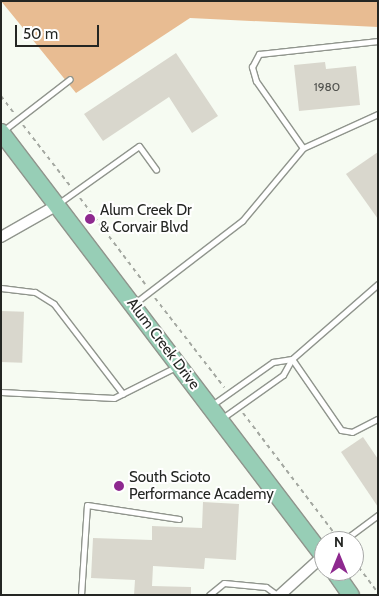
<!DOCTYPE html>
<html>
<head>
<meta charset="utf-8">
<style>
  body { margin:0 }
  #map { position:relative; width:379px; height:596px; overflow:hidden; background:#f6fbf2; font-family:Cabin,sans-serif }
  div>[style] { position:absolute }
  [style*='--x'] { left:calc(var(--x)*1px); top:calc(var(--y)*1px); width:calc(var(--w)*1px); rotate:calc(var(--a)*1deg) }
  .green>* { inset:0; background:#e8bc92 }
  .building>* { inset:0; background:#d9d7cd; transform-origin:0 0 }
  .path>* { height:2px; margin-top:-1px; transform-origin:0; background:repeating-linear-gradient(90deg,#a3a7a0 0 4px,transparent 0 8px) }
  .roads { filter:drop-shadow(1px 0 #90958d) drop-shadow(-1px 0 #90958d) drop-shadow(0 1px #90958d) drop-shadow(0 -1px #90958d) }
  .service>* { height:5px; margin:-2.5px; padding:0 2.5px; transform-origin:2.5px; border-radius:2.5px; background:#fff }
  .minor>* { height:10px; margin:-5px; padding:0 5px; transform-origin:5px; border-radius:5px; background:#fff }
  .primary>* { height:16px; margin:-8px; padding:0 8px; transform-origin:8px; border-radius:8px; background:#97ceb6 }
  .dots>* { width:14px; height:14px; translate:-50% -50%; box-sizing:border-box; border:2px solid #fff; border-radius:50% }
  span { translate:-50% -50%; white-space:nowrap; text-align:center; line-height:1.15; -webkit-text-stroke:4px #fff; paint-order:stroke }
  .number-label { font-size:12px; color:#51524e }
  .number-label span { -webkit-text-stroke-width:0 }
  .poi-label { font-size:15px; color:#242623 }
  .left { translate:0 -50%; text-align:left }
  .street-label { font-size:15px; color:#242623 }
  .frame { position:absolute; inset:0; border:2px solid #242623; pointer-events:none }
  .north { position:absolute; left:314px; top:531px; width:50px; height:50px; box-sizing:border-box; background:#fff; border:1px solid #a7a8a7; border-radius:50%; rotate:0deg; font-size:14px; font-weight:700; line-height:20px; text-align:center; color:#242623 }
  .north::after { content:''; display:block; margin:auto; width:18px; height:22px; background:#8e298f; clip-path:polygon(50% 0,100% 100%,50% 72%,0 100%) }
  .scale { position:absolute; left:15px; top:25px; width:84px; height:22px; box-sizing:border-box; border:2px solid #242623; border-top:0; padding-left:6px; font-size:15px; line-height:18px; white-space:nowrap; color:#242623; -webkit-text-stroke:4px #fff; paint-order:stroke }
</style>
</head>
<body>
<div id="map">
  <div class="green">
    <div style="clip-path:polygon(1px 1px,378px 1px,378px 27px,190px 18px,76px 93px)"></div>
  </div>
  <div class="building">
    <div style="clip-path:polygon(176px 53px,218px 116px,192px 133px,169px 97px,103px 141px,84px 114px)"></div>
    <div style="clip-path:polygon(325px 62px,326px 69px,356px 66px,360px 105px,299px 111px,294px 65px)"></div>
    <div style="clip-path:polygon(378px 152px,378px 219px,346px 174px)"></div>
    <div style="left:1px;top:311px;width:23px;height:51px;rotate:2deg"></div>
    <div style="clip-path:polygon(363px 437px,378px 459px,378px 507px,341px 452px)"></div>
    <div style="clip-path:polygon(203px 502px,239px 504px,236px 560px,205px 558px,204px 569px,153px 566px,152px 586px,191px 587px,191px 595px,134px 595px,135px 580px,91px 578px,93px 538px,152px 540px,152px 526px,202px 528px)"></div>
  </div>
  <div class="path">
    <div style="--x:1;--y:96;--w:21;--a:53"></div>
    <div style="--x:23;--y:125;--w:78;--a:52.3"></div>
    <div style="--x:80;--y:198;--w:108;--a:52.9"></div>
    <div style="--x:155;--y:298;--w:113;--a:52.2"></div>
    <div style="--x:243;--y:413;--w:156;--a:52.8"></div>
    <div style="--x:354;--y:561;--w:40;--a:53"></div>
  </div>
  <div class="roads">
    <div class="service">
      <div style="--x:4;--y:130;--w:83;--a:-37.7"></div>
      <div style="--x:303;--y:148;--w:82;--a:-125"></div>
      <div style="--x:256;--y:81;--w:15;--a:-106"></div>
      <div style="--x:252;--y:67;--w:15;--a:-62"></div>
      <div style="--x:259;--y:54;--w:120;--a:-6.2"></div>
      <div style="--x:59;--y:203;--w:98;--a:-35.5"></div>
      <div style="--x:139;--y:146;--w:29;--a:54"></div>
      <div style="--x:378;--y:284;--w:114;--a:138.9"></div>
      <div style="--x:292;--y:359;--w:86;--a:55.4"></div>
      <div style="--x:341;--y:430;--w:11;--a:10"></div>
      <div style="--x:352;--y:432;--w:29;--a:-27"></div>
      <div style="--x:1;--y:288;--w:34;--a:7"></div>
      <div style="--x:35;--y:292;--w:22;--a:32"></div>
      <div style="--x:54;--y:304;--w:113;--a:52.5"></div>
      <div style="--x:135;--y:303;--w:135;--a:-37.5"></div>
      <div style="--x:242;--y:221;--w:95;--a:-50.1"></div>
      <div style="--x:303;--y:148;--w:82;--a:-24.4"></div>
      <div style="--x:1;--y:392;--w:113;--a:3"></div>
      <div style="--x:114;--y:398;--w:69;--a:-26.6"></div>
      <div style="--x:212;--y:405;--w:75;--a:-35.2"></div>
      <div style="--x:273;--y:362;--w:19;--a:-9"></div>
      <div style="--x:221;--y:419;--w:76;--a:-35.4"></div>
      <div style="--x:283;--y:375;--w:18;--a:-61"></div>
      <div style="--x:343;--y:541;--w:44;--a:-36.6"></div>
      <div style="--x:81;--y:595;--w:90;--a:-86.2"></div>
      <div style="--x:87;--y:505;--w:93;--a:8.7"></div>
      <div style="--x:209;--y:595;--w:19;--a:-39"></div>
      <div style="--x:224;--y:583;--w:42;--a:5.4"></div>
      <div style="--x:266;--y:587;--w:14;--a:36"></div>
    </div>
    <div class="minor">
      <div style="--x:1;--y:237;--w:64;--a:-29.7"></div>
      <div style="--x:280;--y:595;--w:58;--a:-42.2"></div>
    </div>
    <div class="primary">
      <div style="--x:1;--y:132;--w:534;--a:52.77"></div>
      <div style="--x:334;--y:571;--w:29;--a:55"></div>
    </div>
  </div>
  <div class="dots">
    <div style="left:90px;top:219px;background:#8e298f"></div>
    <div style="left:119px;top:486px;background:#8e298f"></div>
  </div>
  <div class="number-label">
    <span style="left:327px;top:87px">1980</span>
  </div>
  <div class="poi-label">
    <span class="left" style="left:100px;top:219px">Alum Creek Dr<br>&amp; Corvair Blvd</span>
    <span class="left" style="left:129px;top:486px">South Scioto<br>Performance Academy</span>
  </div>
  <div class="street-label">
    <span style="left:163px;top:344px;rotate:53deg">Alum Creek Drive</span>
  </div>
  <div class="frame"></div>
  <div class="north">N</div>
  <div class="scale">50 m</div>
</div>
</body>
</html>
